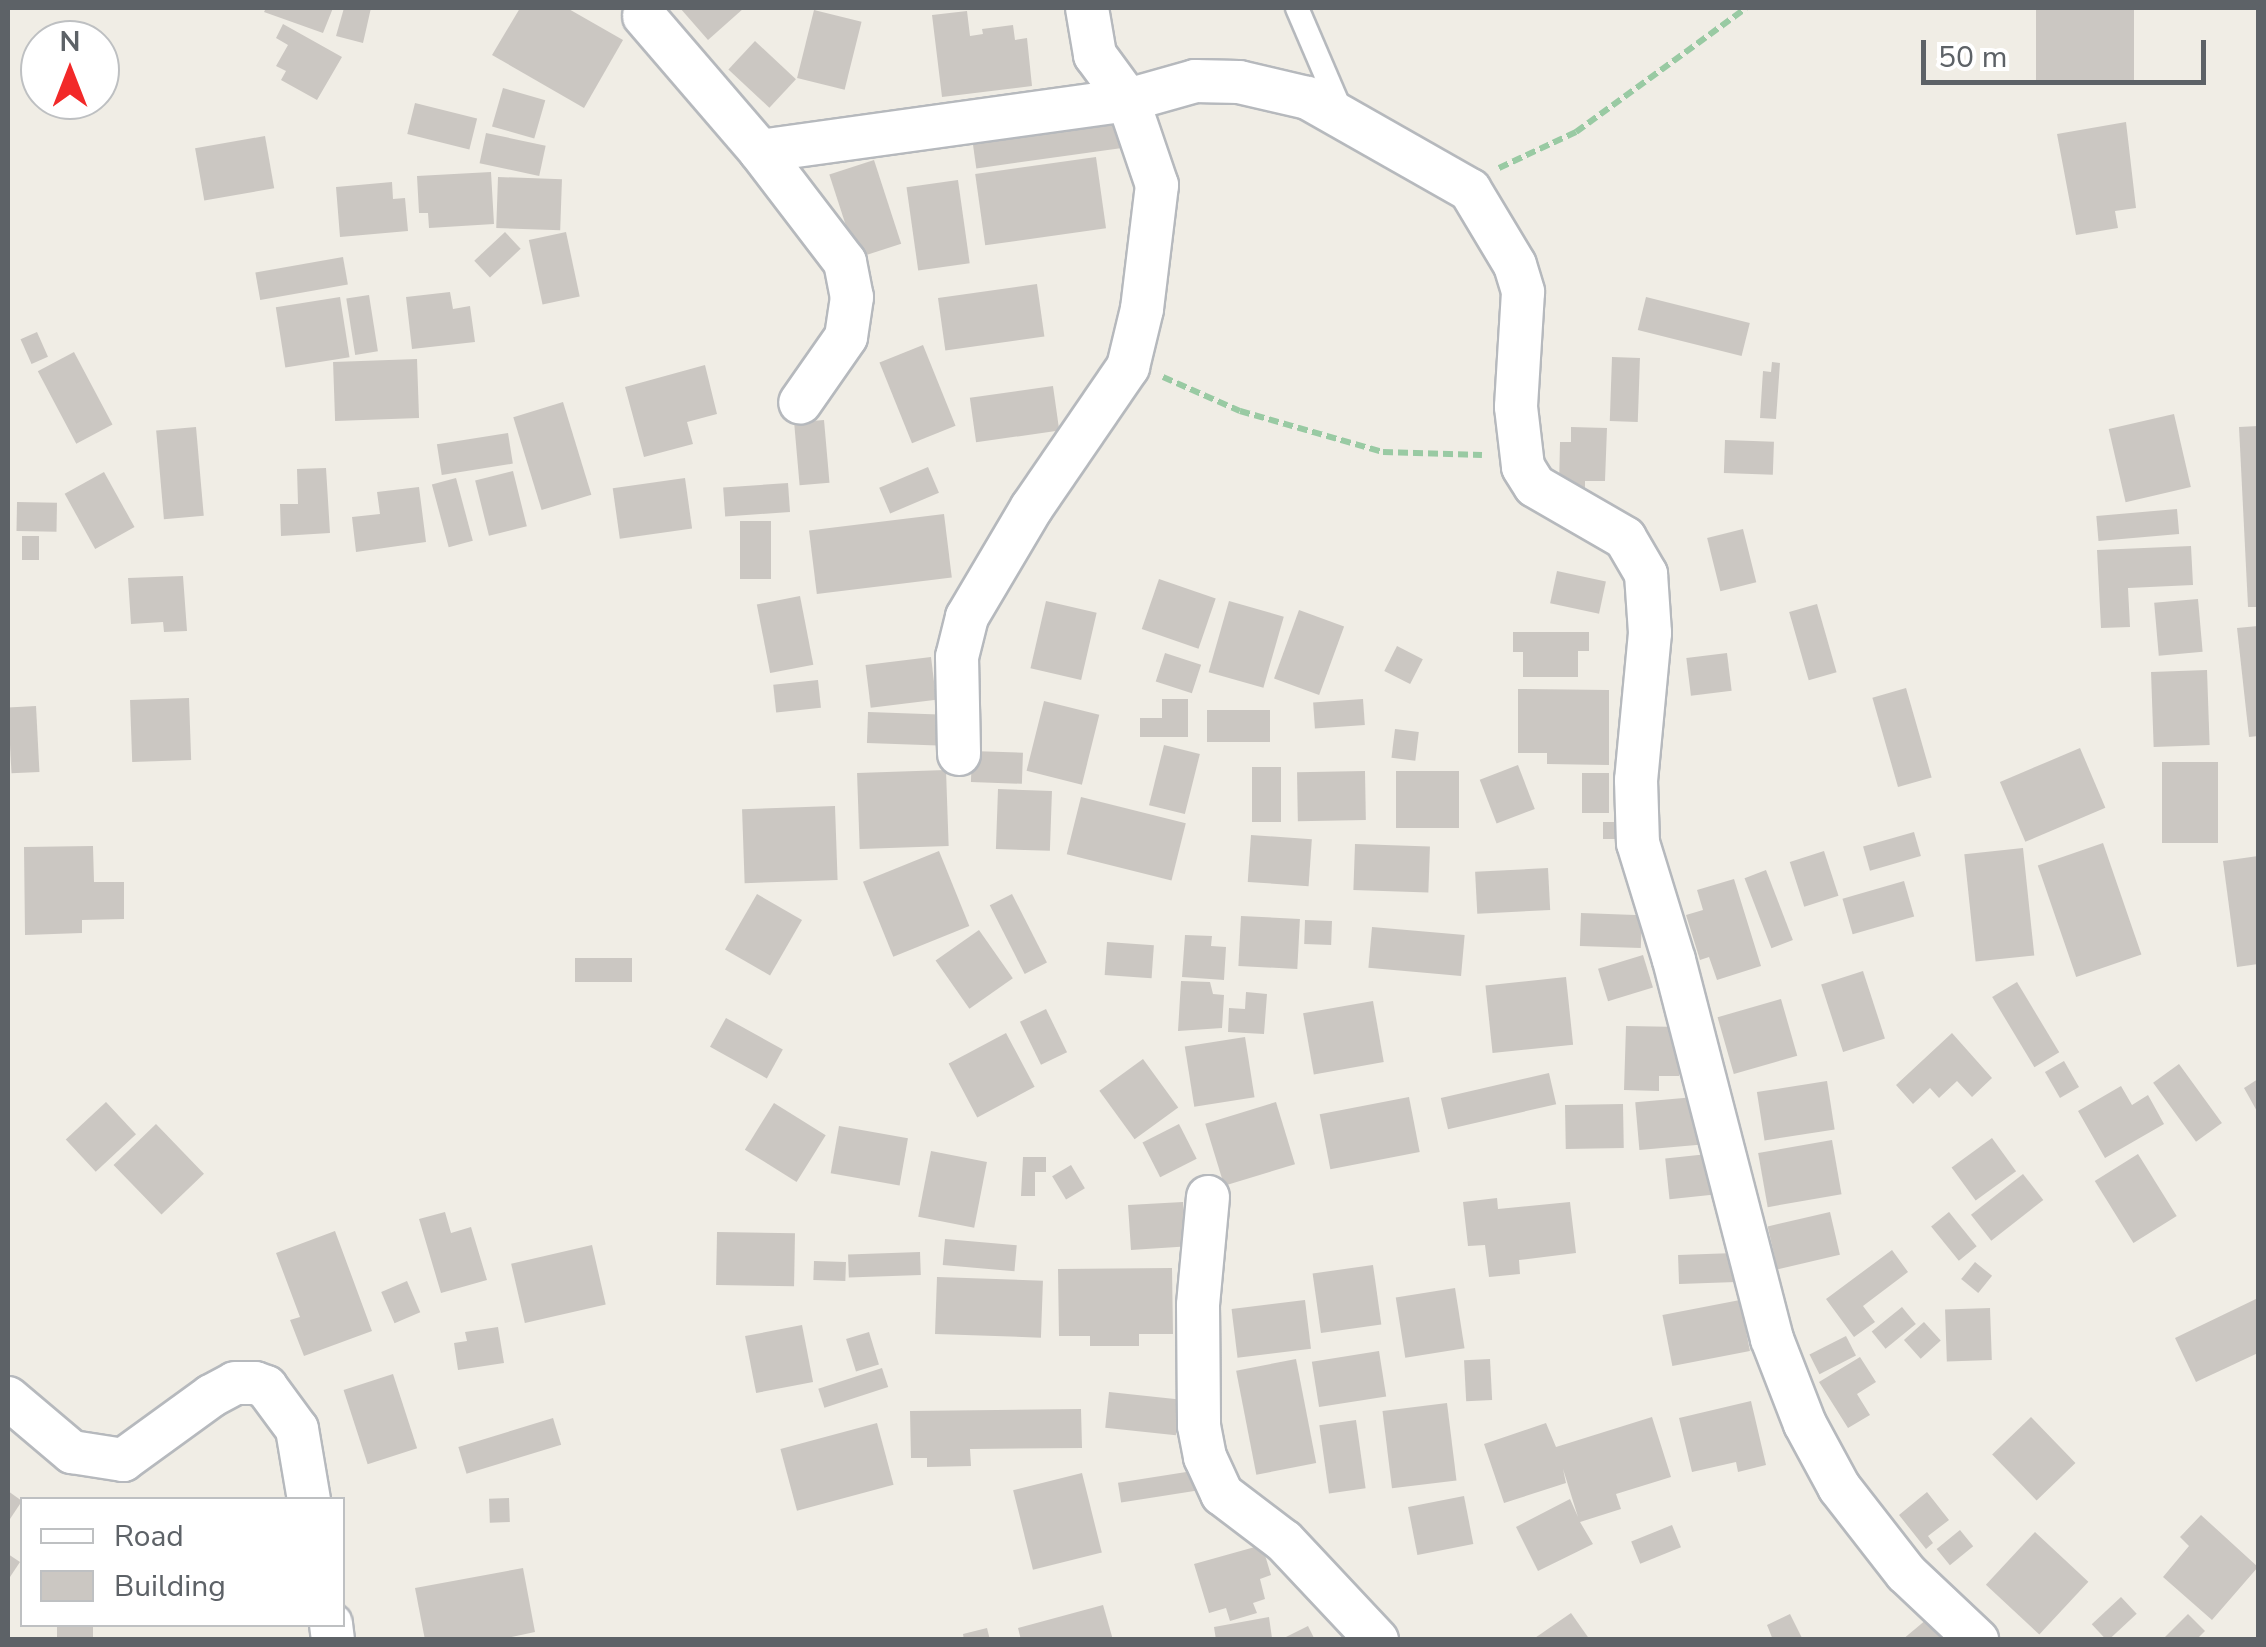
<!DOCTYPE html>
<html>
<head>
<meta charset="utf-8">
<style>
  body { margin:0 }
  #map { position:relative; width:2266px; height:1647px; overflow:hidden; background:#f0ede5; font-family:"Nunito Sans",sans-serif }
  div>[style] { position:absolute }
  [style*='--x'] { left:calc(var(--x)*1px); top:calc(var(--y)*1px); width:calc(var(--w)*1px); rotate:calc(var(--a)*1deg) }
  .building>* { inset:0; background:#cbc7c2; transform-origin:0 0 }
  .path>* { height:6px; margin-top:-3px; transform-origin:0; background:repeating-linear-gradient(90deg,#99caa3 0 10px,transparent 0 15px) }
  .roads { filter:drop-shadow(2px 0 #b6b9bd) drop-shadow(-2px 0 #b6b9bd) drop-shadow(0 2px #b6b9bd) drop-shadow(0 -2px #b6b9bd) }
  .service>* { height:22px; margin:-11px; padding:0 11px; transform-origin:11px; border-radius:11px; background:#fff }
  .minor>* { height:42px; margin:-21px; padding:0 21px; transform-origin:21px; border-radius:21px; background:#fff }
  span { translate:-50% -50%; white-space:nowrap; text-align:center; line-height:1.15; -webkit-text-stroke:10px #fff; paint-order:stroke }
  .frame { position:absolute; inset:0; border:10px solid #5d6267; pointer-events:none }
  .legend { position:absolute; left:20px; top:1497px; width:325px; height:130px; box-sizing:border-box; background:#fff; border:2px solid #bec0c2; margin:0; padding:12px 18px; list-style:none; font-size:30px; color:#5d6267 }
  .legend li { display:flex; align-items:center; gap:20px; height:50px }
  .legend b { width:50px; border:2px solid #bec0c2 }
  .north { position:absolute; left:20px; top:20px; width:100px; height:100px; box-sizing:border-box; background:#fff; border:2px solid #bec0c2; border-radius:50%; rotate:0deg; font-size:28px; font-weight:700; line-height:40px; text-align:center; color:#5d6267 }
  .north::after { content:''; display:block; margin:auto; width:35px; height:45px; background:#f22929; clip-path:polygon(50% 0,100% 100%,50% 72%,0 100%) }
  .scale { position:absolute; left:1921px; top:40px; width:285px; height:45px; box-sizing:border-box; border:5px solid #5d6267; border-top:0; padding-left:12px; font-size:30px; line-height:35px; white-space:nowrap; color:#5d6267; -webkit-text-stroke:8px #fff; paint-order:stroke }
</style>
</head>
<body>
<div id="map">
  <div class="building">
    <div style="clip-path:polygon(266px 8px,333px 8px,323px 33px,264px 12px)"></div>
    <div style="clip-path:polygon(344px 8px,371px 8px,363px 43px,336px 36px)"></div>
    <div style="clip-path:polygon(520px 8px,567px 8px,623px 40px,584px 108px,492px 55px)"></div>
    <div style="clip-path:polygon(680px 8px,744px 8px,708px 40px)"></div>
    <div style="left:2036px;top:8px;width:98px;height:76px"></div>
    <div style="left:814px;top:10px;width:49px;height:70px;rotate:14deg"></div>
    <div style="clip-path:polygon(967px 11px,970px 36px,983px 34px,982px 29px,1013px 25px,1015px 40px,1027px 38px,1032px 86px,942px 97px,932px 15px)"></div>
    <div style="clip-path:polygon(283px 24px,342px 57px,317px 100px,281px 80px,286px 71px,276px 66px,288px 45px,276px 38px)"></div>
    <div style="left:755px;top:41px;width:56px;height:39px;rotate:43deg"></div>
    <div style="left:503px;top:88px;width:44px;height:40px;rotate:16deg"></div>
    <div style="left:415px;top:103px;width:64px;height:32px;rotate:14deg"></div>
    <div style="left:1119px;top:113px;width:35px;height:149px;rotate:82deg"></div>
    <div style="clip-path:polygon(2126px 122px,2136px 208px,2115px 211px,2118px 228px,2076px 235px,2057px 134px)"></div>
    <div style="left:486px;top:133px;width:61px;height:31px;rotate:12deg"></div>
    <div style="left:265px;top:136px;width:53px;height:71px;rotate:80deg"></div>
    <div style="left:1096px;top:157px;width:72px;height:122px;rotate:82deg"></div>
    <div style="left:874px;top:160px;width:88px;height:47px;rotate:72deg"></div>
    <div style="clip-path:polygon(491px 172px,494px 224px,429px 228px,428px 213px,419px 213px,417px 176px)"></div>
    <div style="left:498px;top:177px;width:64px;height:51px;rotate:2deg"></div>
    <div style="left:958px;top:180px;width:84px;height:52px;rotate:82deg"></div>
    <div style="clip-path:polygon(392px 182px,393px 199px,405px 198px,408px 231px,340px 237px,336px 187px)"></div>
    <div style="left:505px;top:232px;width:23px;height:42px;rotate:47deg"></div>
    <div style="left:566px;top:232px;width:66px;height:38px;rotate:78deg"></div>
    <div style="left:343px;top:257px;width:28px;height:89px;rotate:80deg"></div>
    <div style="left:1037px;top:284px;width:53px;height:100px;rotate:82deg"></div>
    <div style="clip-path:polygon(450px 292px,453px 309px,470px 306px,475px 342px,412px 349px,406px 297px)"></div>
    <div style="left:369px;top:295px;width:57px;height:23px;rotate:81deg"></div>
    <div style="left:340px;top:297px;width:61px;height:65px;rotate:81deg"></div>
    <div style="left:1646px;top:297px;width:107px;height:34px;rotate:14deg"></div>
    <div style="left:37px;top:332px;width:27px;height:18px;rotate:66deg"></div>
    <div style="left:923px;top:345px;width:87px;height:47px;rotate:68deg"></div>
    <div style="left:74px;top:352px;width:82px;height:41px;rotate:62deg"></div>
    <div style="left:1612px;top:357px;width:28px;height:64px;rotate:2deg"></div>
    <div style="left:417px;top:359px;width:59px;height:84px;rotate:88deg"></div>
    <div style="clip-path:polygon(1772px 362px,1780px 363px,1776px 419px,1760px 418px,1763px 371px,1771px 372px)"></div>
    <div style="clip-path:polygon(705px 365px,717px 414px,687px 422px,693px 444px,644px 457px,625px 387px)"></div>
    <div style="left:1053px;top:386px;width:45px;height:84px;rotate:82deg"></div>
    <div style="left:563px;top:402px;width:97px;height:52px;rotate:73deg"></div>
    <div style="left:2174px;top:414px;width:75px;height:67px;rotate:77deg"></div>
    <div style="left:824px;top:420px;width:63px;height:30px;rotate:85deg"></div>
    <div style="clip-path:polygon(2258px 426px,2258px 607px,2248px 607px,2239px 427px)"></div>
    <div style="left:196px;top:427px;width:89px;height:40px;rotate:85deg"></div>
    <div style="clip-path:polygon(1571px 427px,1607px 428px,1605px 481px,1585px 481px,1585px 488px,1559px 487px,1560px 442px,1571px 442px)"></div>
    <div style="left:508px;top:433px;width:31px;height:72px;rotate:81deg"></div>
    <div style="left:1725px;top:440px;width:49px;height:33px;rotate:2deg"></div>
    <div style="left:928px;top:467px;width:28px;height:53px;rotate:67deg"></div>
    <div style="clip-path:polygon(326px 468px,330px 533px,281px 536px,280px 504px,298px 504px,297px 469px)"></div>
    <div style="left:513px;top:471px;width:57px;height:39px;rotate:76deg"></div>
    <div style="left:104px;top:472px;width:63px;height:45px;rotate:61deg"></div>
    <div style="left:456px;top:478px;width:65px;height:25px;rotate:75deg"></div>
    <div style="left:685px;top:478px;width:51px;height:73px;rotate:82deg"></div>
    <div style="left:788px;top:483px;width:29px;height:65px;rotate:86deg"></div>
    <div style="clip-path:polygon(419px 487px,426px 542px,356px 552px,352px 517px,380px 514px,377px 492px)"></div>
    <div style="left:17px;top:502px;width:40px;height:29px;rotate:1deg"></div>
    <div style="left:2177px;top:509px;width:25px;height:81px;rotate:85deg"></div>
    <div style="left:944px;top:514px;width:64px;height:136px;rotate:83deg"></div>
    <div style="left:740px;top:521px;width:31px;height:58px"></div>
    <div style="left:1743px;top:529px;width:55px;height:37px;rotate:76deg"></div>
    <div style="left:22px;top:536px;width:17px;height:24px"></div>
    <div style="clip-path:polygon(2191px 546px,2193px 585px,2128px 588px,2130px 627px,2101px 628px,2097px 550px)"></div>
    <div style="left:1557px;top:571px;width:50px;height:33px;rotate:12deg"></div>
    <div style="clip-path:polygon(183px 576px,187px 631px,164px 632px,163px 622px,131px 624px,128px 578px)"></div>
    <div style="left:1159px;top:579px;width:60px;height:53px;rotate:19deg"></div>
    <div style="left:800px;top:596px;width:70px;height:44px;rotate:79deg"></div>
    <div style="left:2198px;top:599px;width:53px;height:44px;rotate:85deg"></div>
    <div style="left:1046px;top:601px;width:52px;height:69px;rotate:13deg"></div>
    <div style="left:1229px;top:601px;width:57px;height:74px;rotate:16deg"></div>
    <div style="left:1817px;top:604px;width:71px;height:29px;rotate:74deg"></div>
    <div style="left:1299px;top:610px;width:48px;height:73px;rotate:20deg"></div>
    <div style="clip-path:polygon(2258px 626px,2258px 736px,2249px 737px,2237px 628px)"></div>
    <div style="clip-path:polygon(1513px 632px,1589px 632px,1589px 651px,1578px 651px,1578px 677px,1523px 677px,1523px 652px,1513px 652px)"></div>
    <div style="left:1397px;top:646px;width:29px;height:28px;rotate:27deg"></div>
    <div style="left:1165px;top:653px;width:38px;height:30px;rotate:18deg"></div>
    <div style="left:1727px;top:653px;width:38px;height:41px;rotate:83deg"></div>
    <div style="left:931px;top:657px;width:43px;height:66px;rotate:83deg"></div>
    <div style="left:2207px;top:670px;width:75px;height:56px;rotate:88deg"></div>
    <div style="left:818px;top:680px;width:28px;height:45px;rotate:84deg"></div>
    <div style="left:1906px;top:688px;width:93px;height:35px;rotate:74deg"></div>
    <div style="clip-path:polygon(1518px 689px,1609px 690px,1609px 765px,1547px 764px,1547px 753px,1518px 753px)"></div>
    <div style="left:189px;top:698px;width:62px;height:59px;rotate:88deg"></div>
    <div style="clip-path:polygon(1162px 699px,1188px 699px,1188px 737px,1140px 737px,1140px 718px,1162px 718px)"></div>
    <div style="left:1363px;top:699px;width:26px;height:50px;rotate:86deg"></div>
    <div style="left:1044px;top:701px;width:57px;height:72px;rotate:14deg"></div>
    <div style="left:36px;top:706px;width:66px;height:28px;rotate:87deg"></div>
    <div style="left:1207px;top:710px;width:63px;height:32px"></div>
    <div style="left:868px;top:712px;width:71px;height:31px;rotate:2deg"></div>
    <div style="left:1395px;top:729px;width:24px;height:29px;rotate:7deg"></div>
    <div style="left:1164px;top:745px;width:37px;height:62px;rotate:14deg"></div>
    <div style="left:2080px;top:748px;width:65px;height:87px;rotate:67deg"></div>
    <div style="left:972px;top:751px;width:51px;height:31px;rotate:2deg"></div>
    <div style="left:2162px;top:762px;width:56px;height:81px"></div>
    <div style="left:1518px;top:765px;width:47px;height:41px;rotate:69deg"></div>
    <div style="left:1252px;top:767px;width:29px;height:55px"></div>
    <div style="left:946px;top:770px;width:76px;height:89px;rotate:88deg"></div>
    <div style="left:1365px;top:771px;width:49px;height:68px;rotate:89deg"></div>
    <div style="left:1396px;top:771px;width:63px;height:57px"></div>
    <div style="left:1582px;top:773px;width:27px;height:40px"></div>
    <div style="left:998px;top:789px;width:54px;height:60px;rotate:2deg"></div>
    <div style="left:1081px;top:797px;width:108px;height:59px;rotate:14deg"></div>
    <div style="left:835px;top:806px;width:74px;height:93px;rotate:88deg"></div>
    <div style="left:1621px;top:822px;width:17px;height:18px;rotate:90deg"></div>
    <div style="left:1914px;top:832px;width:25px;height:53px;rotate:74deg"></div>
    <div style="left:1251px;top:835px;width:61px;height:47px;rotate:4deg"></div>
    <div style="left:2103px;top:843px;width:118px;height:69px;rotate:71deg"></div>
    <div style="left:1355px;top:844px;width:75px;height:46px;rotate:2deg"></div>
    <div style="clip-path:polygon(93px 846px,94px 882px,124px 882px,124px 919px,82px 920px,82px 933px,25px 935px,24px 847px)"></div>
    <div style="left:2023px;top:848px;width:108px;height:59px;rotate:84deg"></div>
    <div style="left:939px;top:851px;width:81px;height:82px;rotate:68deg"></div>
    <div style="left:1824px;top:851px;width:47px;height:36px;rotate:72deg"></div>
    <div style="clip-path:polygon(2258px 856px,2258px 964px,2237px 967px,2223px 861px)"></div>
    <div style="left:1548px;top:868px;width:42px;height:73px;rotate:87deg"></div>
    <div style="left:1766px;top:870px;width:75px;height:23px;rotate:69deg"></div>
    <div style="clip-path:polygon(1734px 879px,1761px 966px,1717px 980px,1709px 957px,1700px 960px,1686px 915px,1703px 910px,1697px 890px)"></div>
    <div style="left:1904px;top:881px;width:37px;height:64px;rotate:74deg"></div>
    <div style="left:757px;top:894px;width:52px;height:64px;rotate:30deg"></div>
    <div style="left:1012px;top:894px;width:77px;height:25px;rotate:63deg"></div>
    <div style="left:1581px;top:913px;width:61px;height:33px;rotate:2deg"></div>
    <div style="left:1241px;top:916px;width:59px;height:50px;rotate:3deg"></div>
    <div style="left:1305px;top:920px;width:27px;height:24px;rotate:2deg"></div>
    <div style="left:1372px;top:927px;width:93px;height:41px;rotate:5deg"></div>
    <div style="left:979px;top:930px;width:59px;height:53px;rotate:55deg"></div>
    <div style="clip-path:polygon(1185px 935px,1212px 936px,1211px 946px,1226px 947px,1224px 980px,1182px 977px)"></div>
    <div style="left:1107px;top:942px;width:47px;height:33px;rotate:4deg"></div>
    <div style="left:1643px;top:955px;width:34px;height:47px;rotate:73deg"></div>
    <div style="left:632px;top:958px;width:24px;height:57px;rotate:90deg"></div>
    <div style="left:1863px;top:971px;width:71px;height:44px;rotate:72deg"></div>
    <div style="left:1566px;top:977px;width:68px;height:81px;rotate:84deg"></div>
    <div style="clip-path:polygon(1181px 981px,1210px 982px,1213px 994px,1224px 995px,1222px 1028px,1178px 1031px)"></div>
    <div style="left:2017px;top:982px;width:82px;height:29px;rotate:59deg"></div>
    <div style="clip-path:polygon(1246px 992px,1267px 994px,1264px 1034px,1228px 1032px,1229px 1008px,1245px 1009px)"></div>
    <div style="left:1781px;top:999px;width:59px;height:66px;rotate:74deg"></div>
    <div style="left:1373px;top:1001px;width:62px;height:71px;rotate:80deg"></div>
    <div style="left:1046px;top:1009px;width:48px;height:29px;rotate:64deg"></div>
    <div style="left:726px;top:1018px;width:65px;height:33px;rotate:29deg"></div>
    <div style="clip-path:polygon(1626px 1026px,1681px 1027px,1679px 1076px,1659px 1076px,1659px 1091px,1624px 1090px)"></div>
    <div style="left:1006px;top:1033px;width:61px;height:65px;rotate:62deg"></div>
    <div style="clip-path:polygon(1952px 1033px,1992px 1078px,1972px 1097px,1957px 1081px,1939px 1098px,1930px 1088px,1913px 1104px,1896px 1085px)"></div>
    <div style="left:1245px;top:1037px;width:61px;height:61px;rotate:81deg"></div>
    <div style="left:1143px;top:1059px;width:60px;height:54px;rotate:54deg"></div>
    <div style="left:2064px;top:1061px;width:30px;height:22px;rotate:60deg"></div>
    <div style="left:2179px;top:1064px;width:73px;height:32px;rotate:54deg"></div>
    <div style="left:1549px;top:1073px;width:32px;height:111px;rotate:77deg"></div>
    <div style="clip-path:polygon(2258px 1079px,2258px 1113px,2244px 1088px)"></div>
    <div style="left:1827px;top:1081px;width:49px;height:71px;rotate:81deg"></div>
    <div style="clip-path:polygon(2121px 1086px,2132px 1105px,2148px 1095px,2164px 1124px,2105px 1158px,2078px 1111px)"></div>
    <div style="left:1409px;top:1097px;width:56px;height:91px;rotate:79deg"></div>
    <div style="left:1695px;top:1097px;width:48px;height:60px;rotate:85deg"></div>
    <div style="left:106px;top:1102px;width:44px;height:55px;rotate:47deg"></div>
    <div style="left:1276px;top:1102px;width:65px;height:74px;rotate:73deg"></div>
    <div style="left:774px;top:1103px;width:61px;height:55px;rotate:32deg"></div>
    <div style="left:1623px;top:1104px;width:44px;height:58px;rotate:89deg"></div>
    <div style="left:156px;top:1124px;width:69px;height:59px;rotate:46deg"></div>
    <div style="left:1179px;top:1124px;width:39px;height:41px;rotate:63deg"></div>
    <div style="left:839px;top:1126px;width:70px;height:48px;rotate:10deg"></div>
    <div style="left:1992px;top:1138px;width:41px;height:50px;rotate:54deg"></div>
    <div style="left:1832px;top:1140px;width:55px;height:75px;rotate:80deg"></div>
    <div style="left:931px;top:1151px;width:57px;height:67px;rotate:11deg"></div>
    <div style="left:1708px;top:1154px;width:41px;height:43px;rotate:84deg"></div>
    <div style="left:2138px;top:1154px;width:73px;height:51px;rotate:58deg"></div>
    <div style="clip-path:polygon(1023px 1157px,1046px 1157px,1046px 1172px,1035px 1172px,1035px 1196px,1021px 1196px)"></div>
    <div style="left:1071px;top:1165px;width:27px;height:22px;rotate:59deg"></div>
    <div style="left:2023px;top:1174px;width:33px;height:66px;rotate:52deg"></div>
    <div style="clip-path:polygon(1497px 1198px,1498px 1209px,1570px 1202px,1576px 1253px,1519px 1260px,1520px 1274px,1489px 1277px,1485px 1245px,1468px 1246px,1463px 1202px)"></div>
    <div style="clip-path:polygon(1183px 1202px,1185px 1226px,1192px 1246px,1131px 1250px,1128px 1205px)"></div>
    <div style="clip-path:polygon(445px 1212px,451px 1233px,471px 1227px,487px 1280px,441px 1293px,419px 1219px)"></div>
    <div style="left:1830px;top:1212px;width:44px;height:64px;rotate:77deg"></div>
    <div style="left:1949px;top:1212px;width:44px;height:23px;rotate:51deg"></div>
    <div style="clip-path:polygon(335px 1231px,372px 1331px,304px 1356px,290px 1320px,300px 1317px,276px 1253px)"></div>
    <div style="left:717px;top:1232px;width:78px;height:53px;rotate:1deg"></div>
    <div style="left:945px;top:1239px;width:72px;height:26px;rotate:5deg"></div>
    <div style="left:592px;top:1245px;width:61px;height:83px;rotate:77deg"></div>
    <div style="clip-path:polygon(1892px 1250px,1908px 1272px,1863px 1306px,1875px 1322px,1854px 1337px,1826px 1299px)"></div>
    <div style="left:920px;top:1252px;width:23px;height:72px;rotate:88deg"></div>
    <div style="left:1735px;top:1253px;width:29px;height:57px;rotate:88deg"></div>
    <div style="left:814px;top:1261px;width:32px;height:19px;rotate:2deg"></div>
    <div style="left:1975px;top:1262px;width:22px;height:22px;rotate:39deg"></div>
    <div style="left:1373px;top:1265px;width:60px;height:61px;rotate:82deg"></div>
    <div style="clip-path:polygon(1172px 1268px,1173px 1334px,1139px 1334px,1139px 1346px,1090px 1346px,1090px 1336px,1059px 1336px,1058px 1269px)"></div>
    <div style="left:937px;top:1277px;width:106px;height:57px;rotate:2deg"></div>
    <div style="left:407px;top:1281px;width:34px;height:28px;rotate:67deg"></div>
    <div style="left:1455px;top:1288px;width:61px;height:60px;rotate:81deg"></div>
    <div style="clip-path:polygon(2258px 1298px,2258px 1353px,2196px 1382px,2175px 1338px)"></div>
    <div style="left:1305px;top:1300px;width:49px;height:74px;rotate:83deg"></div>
    <div style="left:1740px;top:1300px;width:52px;height:79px;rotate:79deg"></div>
    <div style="left:1902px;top:1307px;width:22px;height:39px;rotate:51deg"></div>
    <div style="left:1990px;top:1308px;width:52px;height:45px;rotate:88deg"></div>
    <div style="left:1924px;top:1322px;width:25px;height:27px;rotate:48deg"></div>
    <div style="left:802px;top:1325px;width:58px;height:58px;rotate:79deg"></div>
    <div style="clip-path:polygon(498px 1327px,504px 1363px,458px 1370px,454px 1343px,467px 1341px,465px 1332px)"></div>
    <div style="left:869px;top:1332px;width:34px;height:24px;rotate:73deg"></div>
    <div style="left:1846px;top:1336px;width:22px;height:41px;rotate:63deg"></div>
    <div style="left:1379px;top:1351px;width:46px;height:68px;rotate:81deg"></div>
    <div style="clip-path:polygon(1860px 1357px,1876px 1382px,1857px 1394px,1870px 1415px,1848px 1428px,1819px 1382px)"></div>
    <div style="left:1296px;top:1359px;width:106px;height:61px;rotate:79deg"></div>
    <div style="left:1490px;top:1359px;width:41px;height:26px;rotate:87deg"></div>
    <div style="left:882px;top:1368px;width:20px;height:67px;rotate:72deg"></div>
    <div style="left:393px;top:1374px;width:78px;height:52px;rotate:72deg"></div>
    <div style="left:1109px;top:1392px;width:71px;height:36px;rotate:6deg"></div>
    <div style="clip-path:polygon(1751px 1401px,1766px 1465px,1738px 1472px,1736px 1462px,1692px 1472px,1679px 1418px)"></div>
    <div style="left:1447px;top:1403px;width:78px;height:65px;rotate:83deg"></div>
    <div style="clip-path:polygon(1081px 1409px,1082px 1448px,970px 1449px,971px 1466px,927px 1467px,927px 1458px,911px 1458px,910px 1411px)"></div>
    <div style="clip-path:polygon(1652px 1417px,1671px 1477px,1616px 1494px,1621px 1509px,1580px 1522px,1593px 1544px,1538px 1571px,1516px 1527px,1570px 1499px,1578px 1517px,1563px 1469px,1566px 1483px,1504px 1503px,1484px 1444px,1546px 1423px,1556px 1447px)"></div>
    <div style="left:2031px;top:1417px;width:64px;height:54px;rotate:46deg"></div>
    <div style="left:553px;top:1418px;width:28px;height:99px;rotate:73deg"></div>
    <div style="left:1356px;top:1420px;width:69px;height:37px;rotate:82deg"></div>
    <div style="left:877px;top:1423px;width:64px;height:100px;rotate:75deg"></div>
    <div style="left:1199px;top:1470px;width:20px;height:82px;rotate:81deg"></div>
    <div style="left:1082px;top:1473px;width:82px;height:71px;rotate:76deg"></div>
    <div style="clip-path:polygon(8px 1491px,22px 1501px,8px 1522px)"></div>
    <div style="clip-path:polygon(1927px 1492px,1949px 1520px,1928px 1536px,1933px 1543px,1926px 1549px,1899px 1515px)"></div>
    <div style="left:1464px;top:1496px;width:49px;height:57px;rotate:79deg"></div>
    <div style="left:509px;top:1498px;width:24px;height:20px;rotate:88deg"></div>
    <div style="clip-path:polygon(2201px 1515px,2258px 1567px,2212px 1620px,2163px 1577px,2189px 1546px,2180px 1537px)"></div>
    <div style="left:1672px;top:1525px;width:24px;height:44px;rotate:68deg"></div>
    <div style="left:1960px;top:1530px;width:21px;height:30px;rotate:51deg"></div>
    <div style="left:2035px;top:1532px;width:73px;height:72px;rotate:43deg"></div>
    <div style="clip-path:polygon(1262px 1545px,1271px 1575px,1260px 1579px,1265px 1599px,1253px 1603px,1257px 1613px,1230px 1621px,1226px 1608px,1209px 1613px,1194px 1564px)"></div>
    <div style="clip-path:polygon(8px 1554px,20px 1562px,8px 1580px)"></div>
    <div style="clip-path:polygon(523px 1568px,535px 1632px,497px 1640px,425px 1640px,415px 1588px)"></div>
    <div style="left:2121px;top:1597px;width:23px;height:40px;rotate:47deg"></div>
    <div style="clip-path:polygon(1103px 1605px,1113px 1640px,1021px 1640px,1018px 1628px)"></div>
    <div style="clip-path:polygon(1571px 1613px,1590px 1640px,1532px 1640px)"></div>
    <div style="clip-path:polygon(1790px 1614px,1803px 1640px,1773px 1640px,1767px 1625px)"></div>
    <div style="clip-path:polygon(2188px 1614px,2205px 1631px,2196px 1640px,2162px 1640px)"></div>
    <div style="clip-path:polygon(1269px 1617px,1272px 1638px,1216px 1640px,1214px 1627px)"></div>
    <div style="clip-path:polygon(1927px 1619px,1945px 1640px,1902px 1640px)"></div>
    <div style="left:57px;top:1624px;width:36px;height:16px"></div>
    <div style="clip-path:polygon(1308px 1626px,1315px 1640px,1280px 1640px)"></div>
    <div style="clip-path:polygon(987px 1628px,990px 1640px,964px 1640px,963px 1634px)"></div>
  </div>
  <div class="path">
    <div style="--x:1499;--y:168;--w:85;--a:-25.1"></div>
    <div style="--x:1576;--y:132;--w:210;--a:-36.1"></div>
    <div style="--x:1163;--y:377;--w:84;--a:23.8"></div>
    <div style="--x:1240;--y:411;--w:149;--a:16"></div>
    <div style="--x:1383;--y:452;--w:99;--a:1.7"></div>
  </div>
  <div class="roads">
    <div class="service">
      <div style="--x:1297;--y:8;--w:114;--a:66.8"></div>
    </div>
    <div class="minor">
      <div style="--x:1087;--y:8;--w:48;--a:80.3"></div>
      <div style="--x:1095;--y:55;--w:56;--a:53.7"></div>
      <div style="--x:1128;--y:100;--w:70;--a:-15.8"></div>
      <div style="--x:1195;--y:81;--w:44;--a:1.3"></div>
      <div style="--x:1239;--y:82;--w:71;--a:13.1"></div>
      <div style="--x:1308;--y:98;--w:186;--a:29.6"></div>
      <div style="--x:1470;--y:190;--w:87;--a:59"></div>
      <div style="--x:1515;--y:265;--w:28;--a:73"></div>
      <div style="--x:1523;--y:292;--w:115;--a:93.5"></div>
      <div style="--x:1516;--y:407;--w:60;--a:83.3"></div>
      <div style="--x:1523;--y:467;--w:22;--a:58"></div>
      <div style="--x:1535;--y:486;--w:104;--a:30"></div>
      <div style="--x:1625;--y:538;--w:42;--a:59.7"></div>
      <div style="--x:1646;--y:574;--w:59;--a:86.1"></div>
      <div style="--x:1650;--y:633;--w:148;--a:95.4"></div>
      <div style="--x:1636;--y:780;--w:63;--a:88.2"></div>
      <div style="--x:1638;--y:843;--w:122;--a:72.9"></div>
      <div style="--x:1674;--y:960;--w:391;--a:75.5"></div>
      <div style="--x:1772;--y:1339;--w:91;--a:68.8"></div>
      <div style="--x:1805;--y:1424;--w:72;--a:61.6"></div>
      <div style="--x:1839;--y:1487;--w:109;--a:52.1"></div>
      <div style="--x:1906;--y:1573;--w:98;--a:43.3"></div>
      <div style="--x:644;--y:16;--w:178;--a:49.3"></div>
      <div style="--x:760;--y:151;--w:140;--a:52.6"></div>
      <div style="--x:845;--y:262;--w:36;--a:79"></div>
      <div style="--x:852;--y:297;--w:40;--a:98.5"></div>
      <div style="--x:846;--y:337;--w:80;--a:124.9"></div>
      <div style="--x:760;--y:151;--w:372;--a:-7.9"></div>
      <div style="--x:1128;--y:100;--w:90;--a:71.2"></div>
      <div style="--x:1157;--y:185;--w:125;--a:96.9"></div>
      <div style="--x:1142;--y:309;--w:60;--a:103.6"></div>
      <div style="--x:1128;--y:367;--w:170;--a:124.4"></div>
      <div style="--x:1032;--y:507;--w:128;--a:120.6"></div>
      <div style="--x:967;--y:617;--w:41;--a:104"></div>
      <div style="--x:957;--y:657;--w:97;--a:88.8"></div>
      <div style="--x:1208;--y:1197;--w:108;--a:95.3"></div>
      <div style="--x:1198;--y:1305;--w:121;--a:89.5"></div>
      <div style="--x:1199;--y:1426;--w:32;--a:79"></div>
      <div style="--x:1205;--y:1457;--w:41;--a:65.3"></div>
      <div style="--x:1222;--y:1494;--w:78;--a:37.2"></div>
      <div style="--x:1284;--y:1541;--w:136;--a:46.8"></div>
      <div style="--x:8;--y:1398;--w:84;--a:40.2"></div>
      <div style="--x:72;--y:1452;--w:52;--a:8.9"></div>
      <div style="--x:123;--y:1460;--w:109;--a:-36"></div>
      <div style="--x:211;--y:1396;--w:27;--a:-28"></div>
      <div style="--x:235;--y:1383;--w:20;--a:0"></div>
      <div style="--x:255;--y:1383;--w:12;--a:20"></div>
      <div style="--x:266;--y:1387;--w:52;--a:53.6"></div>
      <div style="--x:297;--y:1429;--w:72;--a:80.4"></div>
      <div style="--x:331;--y:1624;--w:16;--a:83"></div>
    </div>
  </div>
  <div class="frame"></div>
  <ul class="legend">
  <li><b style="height:12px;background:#fff"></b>Road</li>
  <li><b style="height:28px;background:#cbc7c2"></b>Building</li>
  </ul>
  <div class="north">N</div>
  <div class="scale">50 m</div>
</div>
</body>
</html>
